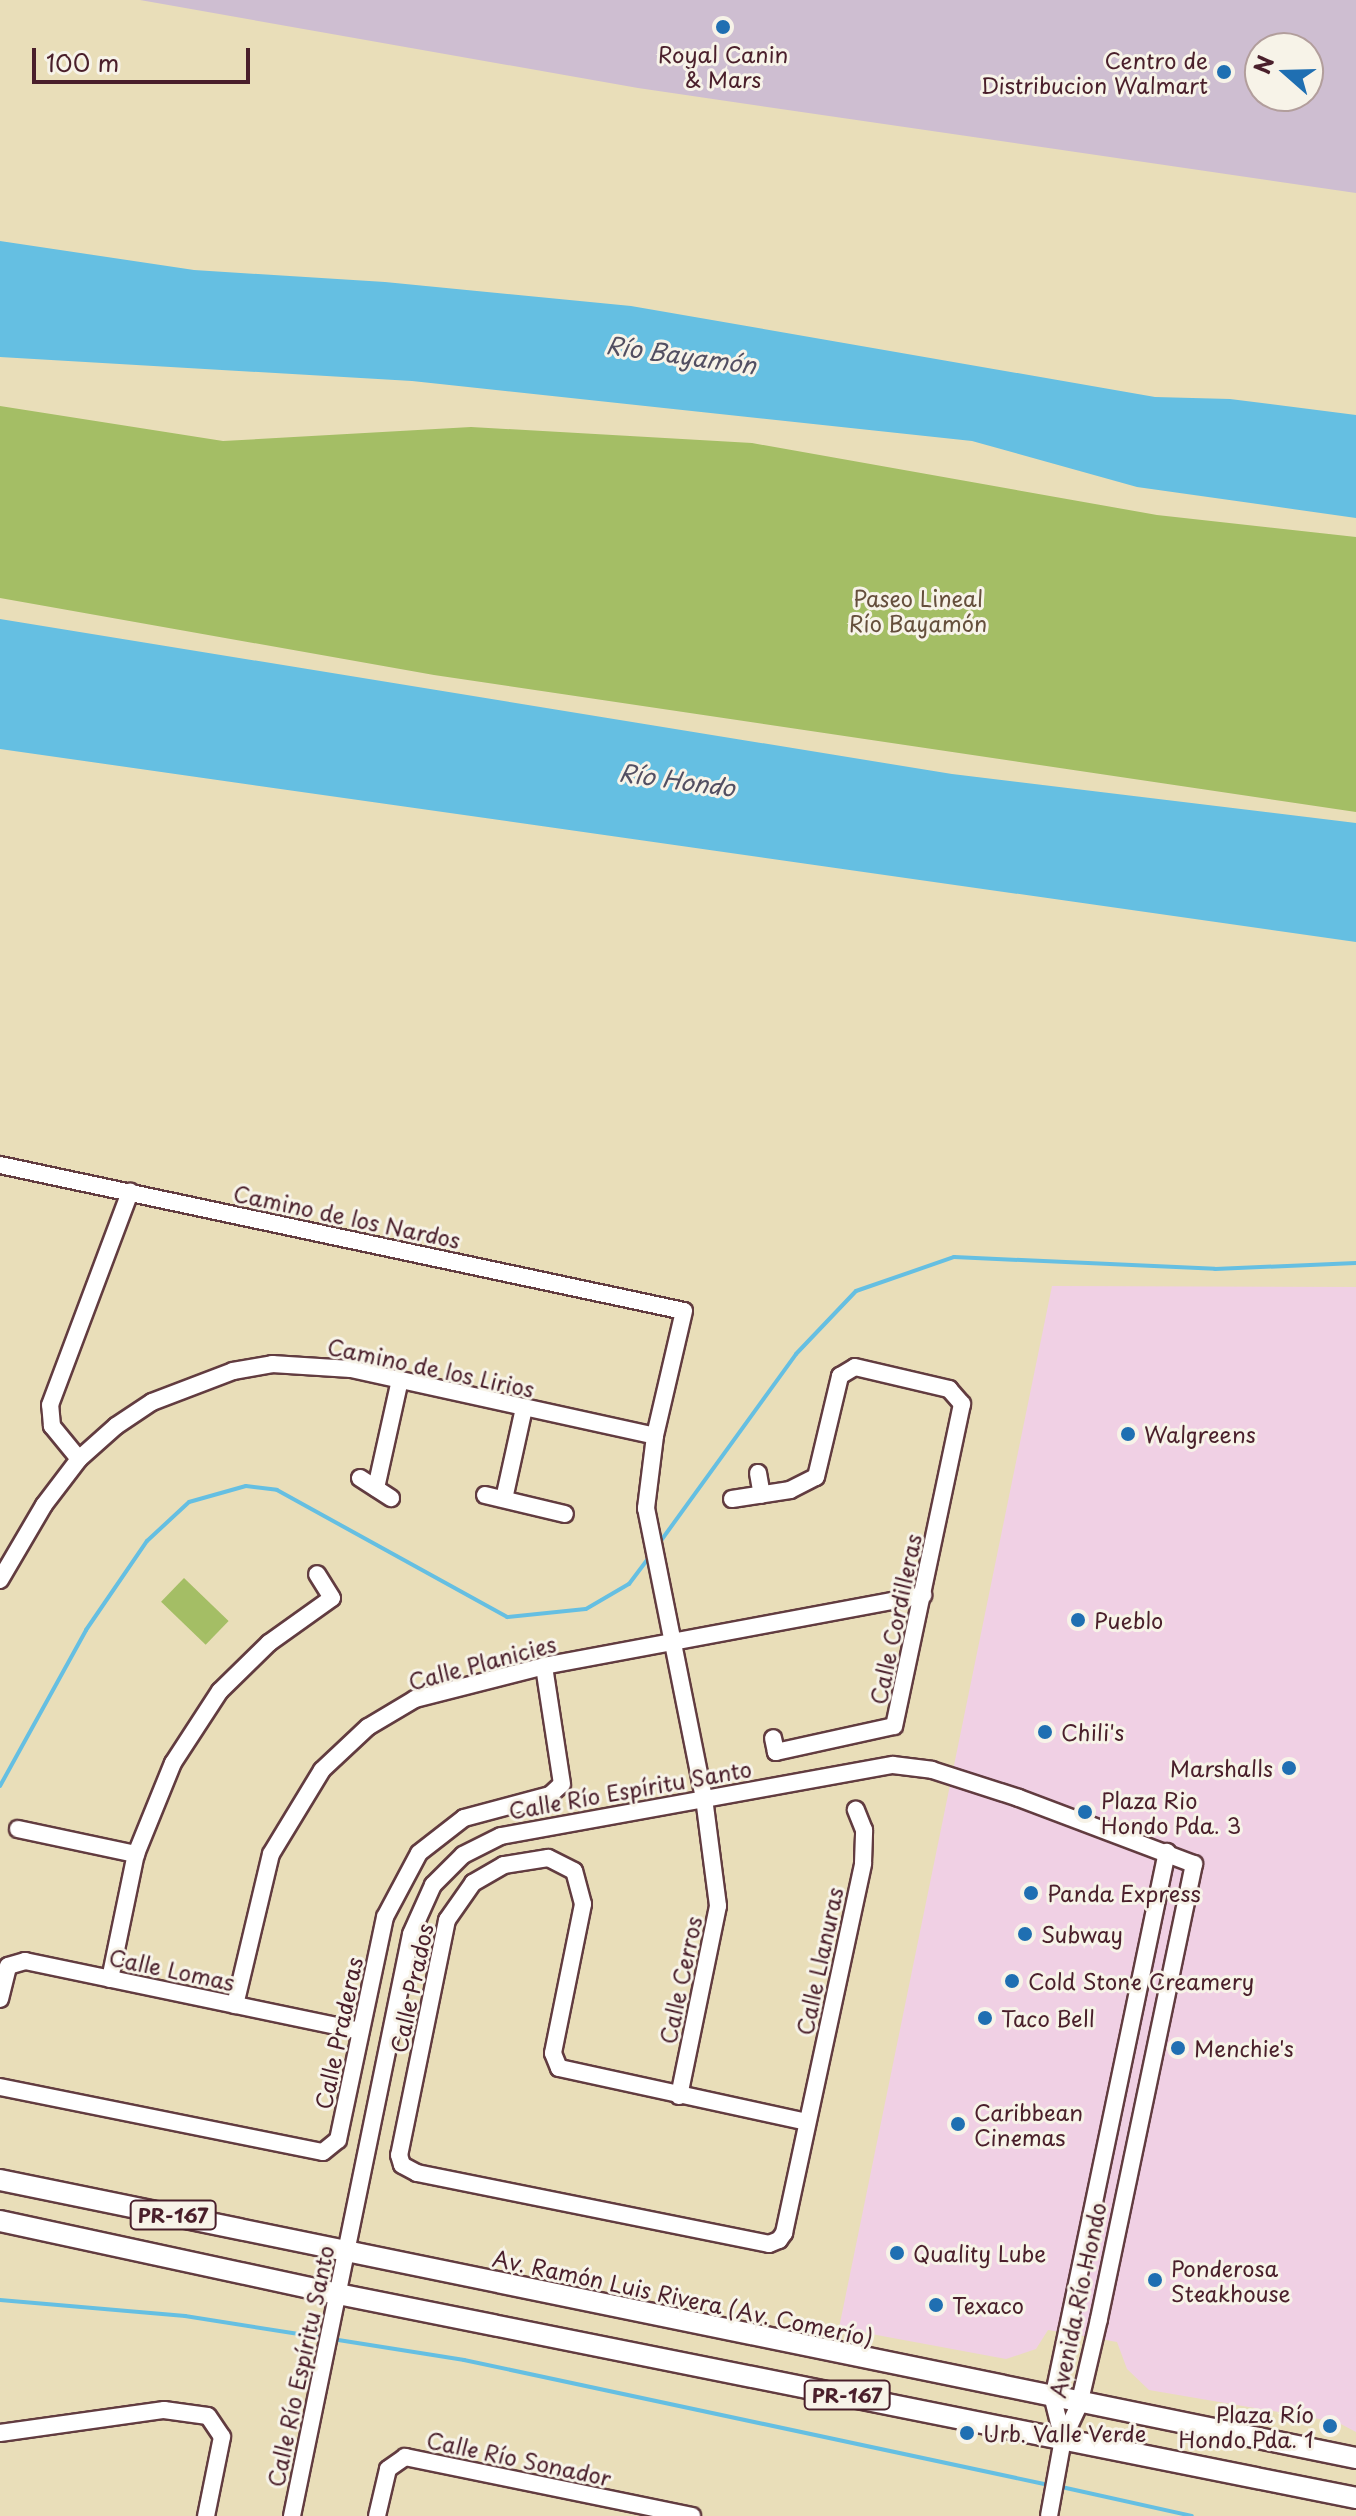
<!DOCTYPE html>
<html>
<head>
<meta charset="utf-8">
<style>
  body { margin:0 }
  #map { position:relative; width:1356px; height:2516px; overflow:hidden; background:#e9deb9; font-family:"Playpen Sans",sans-serif }
  div>[style] { position:absolute }
  [style*='--x'] { left:calc(var(--x)*1px); top:calc(var(--y)*1px); width:calc(var(--w)*1px); rotate:calc(var(--a)*1deg) }
  .built>* { inset:0; background:#f0d0e4 }
  .industrial>* { inset:0; background:#cebed1 }
  .green>* { inset:0; background:#a4be65; transform-origin:0 0 }
  .water>* { inset:0; background:#65bfe2 }
  .stream>* { height:4px; margin:-2px; padding:0 2px; transform-origin:2px; border-radius:2px; background:#65bfe2 }
  .roads { filter:drop-shadow(2px 0 #623c40) drop-shadow(-2px 0 #623c40) drop-shadow(0 2px #623c40) drop-shadow(0 -2px #623c40) }
  .minor>* { height:16px; margin:-8px; padding:0 8px; transform-origin:8px; border-radius:8px; background:#fff }
  .major>* { height:20px; margin:-10px; padding:0 10px; transform-origin:10px; border-radius:10px; background:#fff }
  .dots>* { width:22px; height:22px; translate:-50% -50%; box-sizing:border-box; border:4px solid #f7f3e8; border-radius:50% }
  span { translate:-50% -50%; white-space:nowrap; text-align:center; line-height:1.15; -webkit-text-stroke:6px #f7f3e8; paint-order:stroke }
  .shield-label span { padding:2px 6px; background:#f7f3e8; border:2px solid; border-radius:6px; -webkit-text-stroke-width:0 }
  .shield-label { font-size:20px; color:#4a1f2b; font-weight:700 }
  .poi-label { font-size:22px; color:#4a1f2b }
  .right { translate:-100% -50%; text-align:right }
  .left { translate:0 -50%; text-align:left }
  .park-label { font-size:22px; color:#654f3c }
  .street-label { font-size:22px; color:#4a1f2b }
  .water-label { font-size:24px; color:#524f62; font-style:italic }
  .north { position:absolute; left:1244px; top:32px; width:80px; height:80px; box-sizing:border-box; background:#f7f3e8; border:2px solid #b29e9c; border-radius:50%; rotate:290deg; font-size:22px; font-weight:700; line-height:32px; text-align:center; color:#4a1f2b }
  .north::after { content:''; display:block; margin:auto; width:28px; height:36px; background:#1f6fb2; clip-path:polygon(50% 0,100% 100%,50% 72%,0 100%) }
  .scale { position:absolute; left:32px; top:48px; width:218px; height:36px; box-sizing:border-box; border:4px solid #4a1f2b; border-top:0; padding-left:10px; font-size:24px; line-height:28px; white-space:nowrap; color:#4a1f2b; -webkit-text-stroke:6px #f7f3e8; paint-order:stroke }
</style>
</head>
<body>
<div id="map">
  <div class="built">
    <div style="clip-path:polygon(1052px 1286px,1356px 1287px,1356px 2432px,1337px 2422px,1149px 2390px,1127px 2369px,1117px 2342px,1048px 2330px,1036px 2349px,1006px 2359px,839px 2328px)"></div>
  </div>
  <div class="industrial">
    <div style="clip-path:polygon(evenodd,140px 0,1356px 0,1356px 193px,638px 88px,140px 0,1260px 48px,1308px 48px,1308px 96px,1260px 96px,1260px 48px)"></div>
  </div>
  <div class="green">
    <div style="clip-path:polygon(0 406px,223px 441px,471px 427px,752px 443px,1157px 515px,1356px 537px,1356px 812px,434px 675px,0 598px)"></div>
    <div style="left:184px;top:1578px;width:62px;height:33px;rotate:44deg"></div>
  </div>
  <div class="water">
    <div style="clip-path:polygon(0 241px,194px 270px,385px 282px,631px 306px,1155px 397px,1230px 399px,1356px 415px,1356px 518px,1137px 487px,972px 441px,412px 381px,0 357px)"></div>
    <div style="clip-path:polygon(0 619px,952px 774px,1356px 823px,1356px 942px,0 749px)"></div>
  </div>
  <div class="stream">
    <div style="--x:660;--y:1542;--w:232;--a:-54.1"></div>
    <div style="--x:796;--y:1354;--w:87;--a:-46.4"></div>
    <div style="--x:856;--y:1291;--w:104;--a:-19.1"></div>
    <div style="--x:954;--y:1257;--w:261;--a:2.6"></div>
    <div style="--x:1215;--y:1269;--w:141;--a:-2.4"></div>
    <div style="--x:0;--y:1786;--w:178;--a:-61.1"></div>
    <div style="--x:86;--y:1630;--w:108;--a:-55.6"></div>
    <div style="--x:147;--y:1541;--w:57;--a:-42.9"></div>
    <div style="--x:189;--y:1502;--w:59;--a:-15.7"></div>
    <div style="--x:246;--y:1486;--w:31;--a:7"></div>
    <div style="--x:277;--y:1490;--w:263;--a:28.9"></div>
    <div style="--x:507;--y:1617;--w:79;--a:-5.8"></div>
    <div style="--x:586;--y:1609;--w:50;--a:-30.2"></div>
    <div style="--x:629;--y:1584;--w:35;--a:-53"></div>
    <div style="--x:0;--y:2300;--w:186;--a:4.9"></div>
    <div style="--x:185;--y:2316;--w:141;--a:9"></div>
    <div style="--x:332;--y:2339;--w:134;--a:9"></div>
    <div style="--x:464;--y:2360;--w:598;--a:12.06"></div>
    <div style="--x:1057;--y:2486;--w:138;--a:12.5"></div>
  </div>
  <div class="roads">
    <div class="minor">
      <div style="--x:0;--y:1165;--w:699;--a:12.05"></div>
      <div style="--x:684;--y:1311;--w:128;--a:103.1"></div>
      <div style="--x:655;--y:1436;--w:73;--a:97.1"></div>
      <div style="--x:646;--y:1508;--w:296;--a:78.7"></div>
      <div style="--x:704;--y:1798;--w:109;--a:82.6"></div>
      <div style="--x:718;--y:1906;--w:194;--a:101.6"></div>
      <div style="--x:79;--y:1459;--w:43;--a:-129.3"></div>
      <div style="--x:52;--y:1426;--w:21;--a:-95"></div>
      <div style="--x:50;--y:1405;--w:228;--a:-69.4"></div>
      <div style="--x:758;--y:1473;--w:22;--a:80"></div>
      <div style="--x:360;--y:1478;--w:37;--a:33"></div>
      <div style="--x:376;--y:1488;--w:111;--a:-77.5"></div>
      <div style="--x:485;--y:1495;--w:82;--a:13.4"></div>
      <div style="--x:504;--y:1499;--w:93;--a:-77.6"></div>
      <div style="--x:732;--y:1499;--w:59;--a:-8.8"></div>
      <div style="--x:790;--y:1490;--w:29;--a:-27"></div>
      <div style="--x:816;--y:1477;--w:104;--a:-76.6"></div>
      <div style="--x:840;--y:1376;--w:17;--a:-31"></div>
      <div style="--x:855;--y:1367;--w:97;--a:13.2"></div>
      <div style="--x:949;--y:1389;--w:20;--a:49"></div>
      <div style="--x:962;--y:1404;--w:329;--a:101.9"></div>
      <div style="--x:894;--y:1726;--w:121;--a:167.6"></div>
      <div style="--x:776;--y:1752;--w:14;--a:-102"></div>
      <div style="--x:0;--y:1580;--w:87;--a:-59.6"></div>
      <div style="--x:44;--y:1505;--w:58;--a:-52.7"></div>
      <div style="--x:79;--y:1459;--w:50;--a:-41.7"></div>
      <div style="--x:116;--y:1426;--w:43;--a:-33.7"></div>
      <div style="--x:152;--y:1402;--w:87;--a:-20.9"></div>
      <div style="--x:233;--y:1371;--w:40;--a:-10"></div>
      <div style="--x:272;--y:1364;--w:79;--a:3.6"></div>
      <div style="--x:351;--y:1369;--w:311;--a:12.4"></div>
      <div style="--x:18;--y:1829;--w:121;--a:12"></div>
      <div style="--x:110;--y:1979;--w:128;--a:-78.3"></div>
      <div style="--x:136;--y:1854;--w:98;--a:-67.9"></div>
      <div style="--x:173;--y:1763;--w:86;--a:-56.9"></div>
      <div style="--x:220;--y:1691;--w:69;--a:-44.4"></div>
      <div style="--x:269;--y:1643;--w:77;--a:-35.5"></div>
      <div style="--x:332;--y:1598;--w:28;--a:-122"></div>
      <div style="--x:0;--y:1999;--w:34;--a:-76"></div>
      <div style="--x:8;--y:1966;--w:18;--a:-16"></div>
      <div style="--x:25;--y:1961;--w:342;--a:11.8"></div>
      <div style="--x:235;--y:2005;--w:155;--a:-76.6"></div>
      <div style="--x:271;--y:1854;--w:98;--a:-58.7"></div>
      <div style="--x:322;--y:1770;--w:63;--a:-43.1"></div>
      <div style="--x:368;--y:1727;--w:55;--a:-30.8"></div>
      <div style="--x:415;--y:1699;--w:133;--a:-14.3"></div>
      <div style="--x:544;--y:1666;--w:386;--a:-10.6"></div>
      <div style="--x:0;--y:2087;--w:329;--a:11.4"></div>
      <div style="--x:323;--y:2152;--w:19;--a:-39"></div>
      <div style="--x:338;--y:2140;--w:228;--a:-78.1"></div>
      <div style="--x:385;--y:1917;--w:72;--a:-62"></div>
      <div style="--x:419;--y:1853;--w:57;--a:-37.9"></div>
      <div style="--x:464;--y:1818;--w:89;--a:-15"></div>
      <div style="--x:550;--y:1795;--w:16;--a:-43"></div>
      <div style="--x:562;--y:1784;--w:119;--a:-98.7"></div>
      <div style="--x:807;--y:2122;--w:254;--a:-167.7"></div>
      <div style="--x:559;--y:2068;--w:16;--a:-112"></div>
      <div style="--x:553;--y:2053;--w:152;--a:-78.6"></div>
      <div style="--x:583;--y:1904;--w:34;--a:-105"></div>
      <div style="--x:574;--y:1871;--w:29;--a:-153"></div>
      <div style="--x:548;--y:1858;--w:45;--a:171"></div>
      <div style="--x:504;--y:1865;--w:36;--a:150"></div>
      <div style="--x:473;--y:1883;--w:45;--a:125.1"></div>
      <div style="--x:447;--y:1920;--w:240;--a:101.5"></div>
      <div style="--x:399;--y:2155;--w:10;--a:73"></div>
      <div style="--x:402;--y:2165;--w:17;--a:28"></div>
      <div style="--x:417;--y:2173;--w:359;--a:11.4"></div>
      <div style="--x:769;--y:2244;--w:11;--a:-22"></div>
      <div style="--x:779;--y:2240;--w:9;--a:-54"></div>
      <div style="--x:784;--y:2233;--w:378;--a:-77.9"></div>
      <div style="--x:863;--y:1863;--w:33;--a:-88"></div>
      <div style="--x:864;--y:1830;--w:22;--a:-112"></div>
      <div style="--x:0;--y:2433;--w:166;--a:-8"></div>
      <div style="--x:164;--y:2410;--w:44;--a:7.8"></div>
      <div style="--x:208;--y:2416;--w:25;--a:56"></div>
      <div style="--x:222;--y:2437;--w:81;--a:101.4"></div>
      <div style="--x:1063;--y:2439;--w:41;--a:-104"></div>
      <div style="--x:1053;--y:2399;--w:559;--a:-78.23"></div>
      <div style="--x:292;--y:2516;--w:594;--a:-78.44"></div>
      <div style="--x:411;--y:1934;--w:54;--a:-65.8"></div>
      <div style="--x:433;--y:1885;--w:42;--a:-45"></div>
      <div style="--x:463;--y:1855;--w:42;--a:-26.6"></div>
      <div style="--x:501;--y:1836;--w:398;--a:-10.3"></div>
      <div style="--x:893;--y:1765;--w:39;--a:7"></div>
      <div style="--x:932;--y:1770;--w:91;--a:17.8"></div>
      <div style="--x:1019;--y:1798;--w:187;--a:20.7"></div>
      <div style="--x:1194;--y:1864;--w:465;--a:101.8"></div>
      <div style="--x:1099;--y:2319;--w:88;--a:103.1"></div>
      <div style="--x:1079;--y:2405;--w:38;--a:115"></div>
      <div style="--x:1063;--y:2439;--w:78;--a:100.3"></div>
      <div style="--x:377;--y:2516;--w:48;--a:-76.8"></div>
      <div style="--x:388;--y:2469;--w:21;--a:-35"></div>
      <div style="--x:405;--y:2457;--w:293;--a:11.6"></div>
    </div>
    <div class="major">
      <div style="--x:0;--y:2180;--w:1384;--a:11.59"></div>
      <div style="--x:0;--y:2221;--w:346;--a:12.2"></div>
      <div style="--x:338;--y:2294;--w:1038;--a:11.33"></div>
    </div>
  </div>
  <div class="dots">
    <div style="left:723px;top:27px;background:#1f6fb2"></div>
    <div style="left:1224px;top:72px;background:#1f6fb2"></div>
    <div style="left:1128px;top:1434px;background:#1f6fb2"></div>
    <div style="left:1078px;top:1620px;background:#1f6fb2"></div>
    <div style="left:1045px;top:1732px;background:#1f6fb2"></div>
    <div style="left:1289px;top:1768px;background:#1f6fb2"></div>
    <div style="left:1085px;top:1812px;background:#1f6fb2"></div>
    <div style="left:1031px;top:1893px;background:#1f6fb2"></div>
    <div style="left:1025px;top:1934px;background:#1f6fb2"></div>
    <div style="left:1012px;top:1981px;background:#1f6fb2"></div>
    <div style="left:985px;top:2018px;background:#1f6fb2"></div>
    <div style="left:1178px;top:2048px;background:#1f6fb2"></div>
    <div style="left:958px;top:2124px;background:#1f6fb2"></div>
    <div style="left:897px;top:2253px;background:#1f6fb2"></div>
    <div style="left:1155px;top:2280px;background:#1f6fb2"></div>
    <div style="left:936px;top:2305px;background:#1f6fb2"></div>
    <div style="left:1330px;top:2426px;background:#1f6fb2"></div>
    <div style="left:967px;top:2433px;background:#1f6fb2"></div>
  </div>
  <div class="shield-label">
    <span style="left:173px;top:2215px">PR-167</span>
    <span style="left:847px;top:2395px">PR-167</span>
  </div>
  <div class="poi-label">
    <span style="left:723px;top:66px">Royal Canin<br>&amp; Mars</span>
    <span class="right" style="left:1208px;top:72px">Centro de<br>Distribucion Walmart</span>
    <span class="left" style="left:1144px;top:1434px">Walgreens</span>
    <span class="left" style="left:1094px;top:1620px">Pueblo</span>
    <span class="left" style="left:1061px;top:1732px">Chili's</span>
    <span class="right" style="left:1273px;top:1768px">Marshalls</span>
    <span class="left" style="left:1101px;top:1812px">Plaza Rio<br>Hondo Pda. 3</span>
    <span class="left" style="left:1047px;top:1893px">Panda Express</span>
    <span class="left" style="left:1041px;top:1934px">Subway</span>
    <span class="left" style="left:1028px;top:1981px">Cold Stone Creamery</span>
    <span class="left" style="left:1001px;top:2018px">Taco Bell</span>
    <span class="left" style="left:1194px;top:2048px">Menchie's</span>
    <span class="left" style="left:974px;top:2124px">Caribbean<br>Cinemas</span>
    <span class="left" style="left:913px;top:2253px">Quality Lube</span>
    <span class="left" style="left:1171px;top:2280px">Ponderosa<br>Steakhouse</span>
    <span class="left" style="left:952px;top:2305px">Texaco</span>
    <span class="right" style="left:1314px;top:2426px">Plaza Río<br>Hondo Pda. 1</span>
    <span class="left" style="left:983px;top:2433px">Urb. Valle Verde</span>
  </div>
  <div class="park-label">
    <span style="left:918px;top:610px">Paseo Lineal<br>Río Bayamón</span>
  </div>
  <div class="street-label">
    <span style="left:347px;top:1216px;rotate:12deg">Camino de los Nardos</span>
    <span style="left:431px;top:1367px;rotate:12deg">Camino de los Lirios</span>
    <span style="left:895px;top:1619px;rotate:-78deg">Calle Cordilleras</span>
    <span style="left:482px;top:1662px;rotate:-15deg">Calle Planicies</span>
    <span style="left:630px;top:1789px;rotate:-10deg">Calle Río Espíritu Santo</span>
    <span style="left:819px;top:1961px;rotate:-78deg">Calle Llanuras</span>
    <span style="left:172px;top:1969px;rotate:12deg">Calle Lomas</span>
    <span style="left:680px;top:1980px;rotate:-78deg">Calle Cerros</span>
    <span style="left:411px;top:1988px;rotate:-78deg">Calle Prados</span>
    <span style="left:338px;top:2033px;rotate:-78deg">Calle Praderas</span>
    <span style="left:683px;top:2297px;rotate:12deg">Av. Ramón Luis Rivera (Av. Comerío)</span>
    <span style="left:1077px;top:2300px;rotate:-78deg">Avenida Río Hondo</span>
    <span style="left:300px;top:2366px;rotate:-78deg">Calle Río Espíritu Santo</span>
    <span style="left:519px;top:2458px;rotate:12deg">Calle Río Sonador</span>
  </div>
  <div class="water-label">
    <span style="left:681px;top:355px;rotate:8deg">Río Bayamón</span>
    <span style="left:677px;top:780px;rotate:8deg">Río Hondo</span>
  </div>
  <div class="north">N</div>
  <div class="scale">100 m</div>
</div>
</body>
</html>
